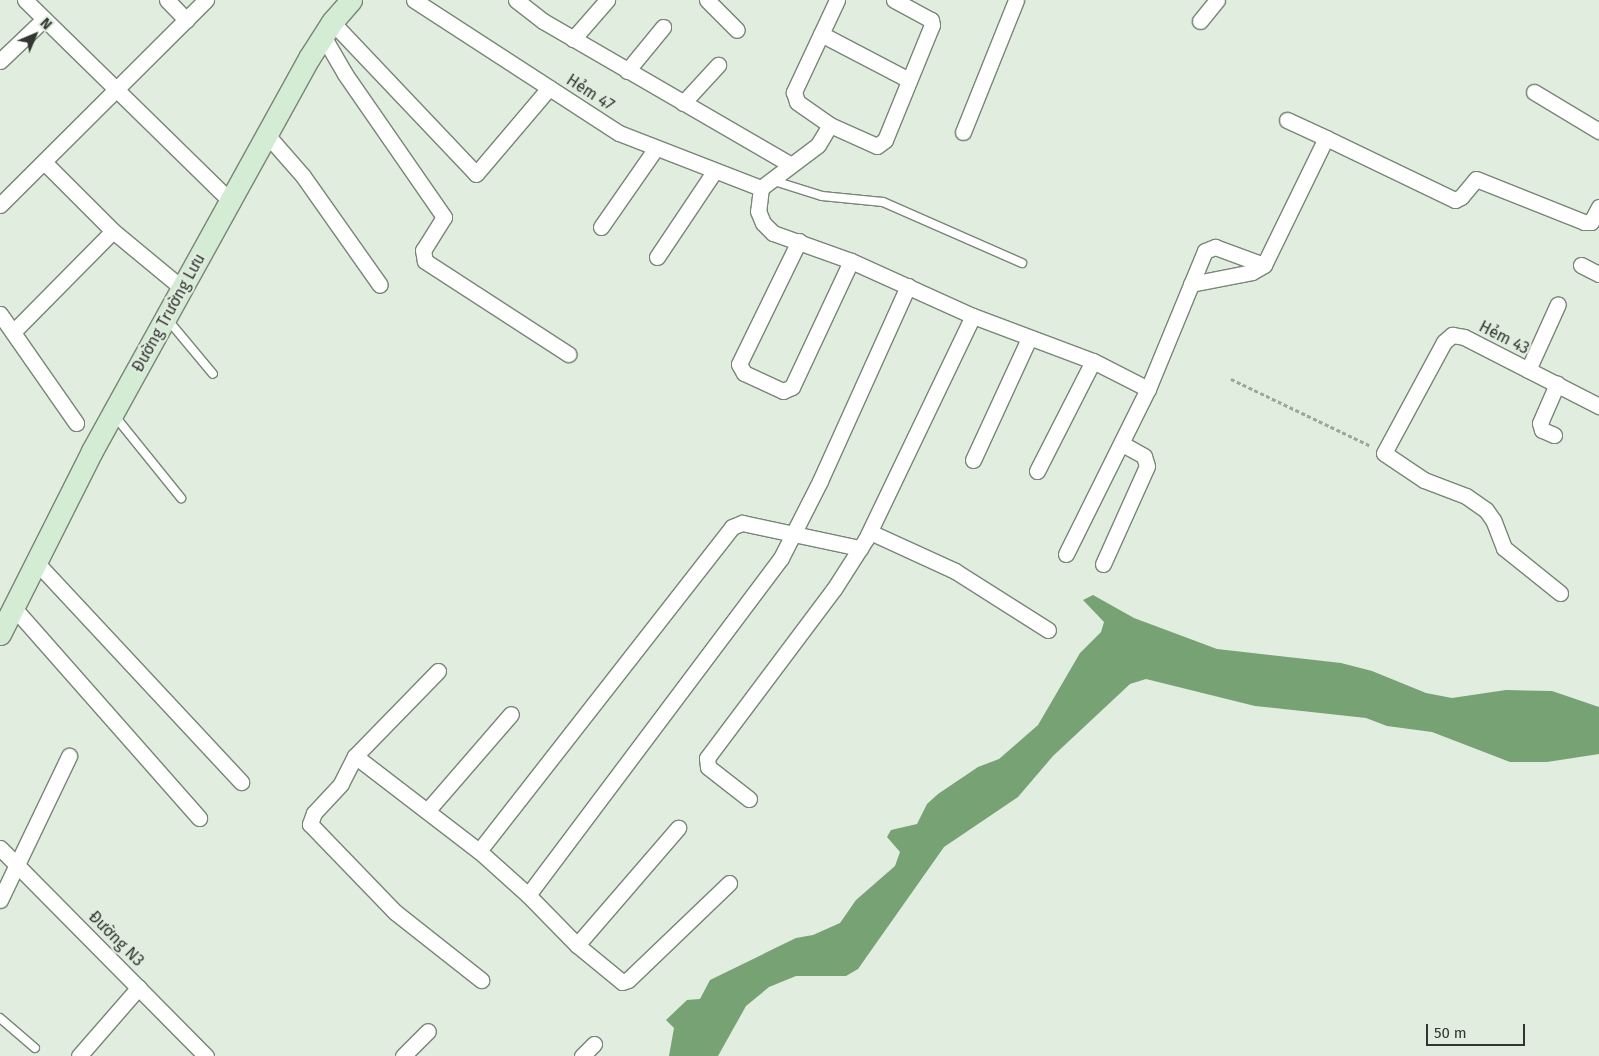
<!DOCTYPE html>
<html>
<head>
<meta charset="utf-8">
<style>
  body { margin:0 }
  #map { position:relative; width:1599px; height:1056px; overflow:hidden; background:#e0eddf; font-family:"Fira Sans",sans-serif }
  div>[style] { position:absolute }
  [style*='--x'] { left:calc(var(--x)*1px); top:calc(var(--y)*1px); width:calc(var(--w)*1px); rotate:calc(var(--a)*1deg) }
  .water>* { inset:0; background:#76a274 }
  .path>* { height:2.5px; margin-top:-1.25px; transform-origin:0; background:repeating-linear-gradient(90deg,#9da79c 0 4px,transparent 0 6.5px) }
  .roads { filter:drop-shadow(1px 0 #798578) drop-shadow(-1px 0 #798578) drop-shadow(0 1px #798578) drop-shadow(0 -1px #798578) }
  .lane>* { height:8px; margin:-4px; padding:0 4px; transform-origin:4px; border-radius:4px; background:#fff }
  .street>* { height:15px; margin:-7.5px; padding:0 7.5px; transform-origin:7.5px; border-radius:7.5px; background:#fff }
  .secondary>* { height:21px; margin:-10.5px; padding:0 10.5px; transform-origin:10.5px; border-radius:10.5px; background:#d4ebd4 }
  span { translate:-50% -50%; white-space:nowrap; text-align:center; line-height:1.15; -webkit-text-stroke:4.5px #e0eddf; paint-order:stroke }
  .street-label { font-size:16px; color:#313630 }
  .north { position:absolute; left:10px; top:10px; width:50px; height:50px; -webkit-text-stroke:4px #e0eddf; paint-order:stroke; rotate:45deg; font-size:14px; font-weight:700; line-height:20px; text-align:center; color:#313630 }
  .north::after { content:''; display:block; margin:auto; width:18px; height:22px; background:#313630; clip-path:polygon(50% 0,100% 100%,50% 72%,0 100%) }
  .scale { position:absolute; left:1426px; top:1024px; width:99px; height:22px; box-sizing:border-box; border:2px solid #313630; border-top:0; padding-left:6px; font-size:15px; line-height:18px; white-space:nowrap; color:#313630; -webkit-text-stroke:4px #e0eddf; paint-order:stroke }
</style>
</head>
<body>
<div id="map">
  <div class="water">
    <div style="clip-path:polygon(1093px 595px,1134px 618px,1217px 649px,1341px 663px,1372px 671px,1426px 693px,1452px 698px,1506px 690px,1552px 691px,1599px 707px,1599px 754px,1547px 762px,1510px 762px,1432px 732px,1387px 726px,1366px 718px,1255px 706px,1146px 679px,1130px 684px,1053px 756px,1018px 797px,944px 847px,858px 969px,846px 976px,796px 976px,769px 987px,746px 1006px,718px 1056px,669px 1056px,674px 1028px,666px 1020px,687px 1000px,700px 999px,710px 980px,796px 938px,813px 935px,840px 923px,856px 900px,895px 866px,900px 852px,887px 837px,891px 830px,917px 824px,927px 804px,938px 794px,978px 767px,999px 759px,1038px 725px,1080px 653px,1101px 632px,1104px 622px,1083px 600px)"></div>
  </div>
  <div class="path">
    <div style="--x:1231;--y:379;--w:155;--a:25.6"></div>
  </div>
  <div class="roads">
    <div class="lane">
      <div style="--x:771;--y:180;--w:53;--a:17.4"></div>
      <div style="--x:822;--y:196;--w:61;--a:5.6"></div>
      <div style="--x:883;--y:202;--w:152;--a:23.7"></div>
      <div style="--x:168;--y:320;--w:70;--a:50.2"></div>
      <div style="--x:114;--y:415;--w:107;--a:51.1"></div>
      <div style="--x:0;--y:1018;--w:46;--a:40.6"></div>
    </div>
    <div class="street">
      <div style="--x:25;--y:0;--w:290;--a:44.4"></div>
      <div style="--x:167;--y:0;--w:28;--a:46"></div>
      <div style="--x:414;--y:0;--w:244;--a:33"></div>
      <div style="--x:619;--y:133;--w:152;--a:21.2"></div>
      <div style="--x:516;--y:0;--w:34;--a:38"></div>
      <div style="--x:543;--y:21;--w:285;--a:30.1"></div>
      <div style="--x:707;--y:0;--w:42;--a:45"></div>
      <div style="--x:837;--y:0;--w:102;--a:115.1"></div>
      <div style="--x:794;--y:92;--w:10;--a:73"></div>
      <div style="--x:797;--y:102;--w:40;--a:34.9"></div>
      <div style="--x:830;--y:125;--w:23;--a:121"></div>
      <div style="--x:818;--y:145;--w:71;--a:143"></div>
      <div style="--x:761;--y:188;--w:23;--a:97"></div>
      <div style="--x:758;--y:211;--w:13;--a:67"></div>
      <div style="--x:763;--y:223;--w:14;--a:45"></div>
      <div style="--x:773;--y:233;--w:83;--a:19.7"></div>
      <div style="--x:851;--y:261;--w:134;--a:24.3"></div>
      <div style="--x:973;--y:316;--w:128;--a:20.6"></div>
      <div style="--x:1093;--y:361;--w:62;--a:27"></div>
      <div style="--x:1200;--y:21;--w:27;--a:-51"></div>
      <div style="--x:332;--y:22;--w:209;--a:46.5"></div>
      <div style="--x:476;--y:174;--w:113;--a:-49.7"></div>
      <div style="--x:821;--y:34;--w:99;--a:27.6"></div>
      <div style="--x:323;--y:36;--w:44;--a:59.9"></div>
      <div style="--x:345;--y:74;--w:174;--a:55.3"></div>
      <div style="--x:444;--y:217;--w:39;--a:122"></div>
      <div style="--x:423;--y:250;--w:11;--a:80"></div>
      <div style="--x:425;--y:261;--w:171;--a:33"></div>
      <div style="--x:573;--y:39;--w:52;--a:-48.9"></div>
      <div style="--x:0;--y:61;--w:61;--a:-43.7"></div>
      <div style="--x:627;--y:71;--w:57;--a:-50.7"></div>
      <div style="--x:1534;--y:92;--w:76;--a:31"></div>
      <div style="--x:683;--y:103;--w:52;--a:-47.4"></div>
      <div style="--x:1287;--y:120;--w:43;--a:24.8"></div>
      <div style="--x:830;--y:125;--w:51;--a:24.1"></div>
      <div style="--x:877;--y:146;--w:10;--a:-37"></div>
      <div style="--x:885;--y:140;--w:124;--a:-67.8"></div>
      <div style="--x:932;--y:25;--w:5;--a:-101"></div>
      <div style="--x:931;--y:20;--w:42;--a:-151.6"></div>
      <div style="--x:963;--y:132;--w:142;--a:-68.1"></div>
      <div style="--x:268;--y:136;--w:53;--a:48.8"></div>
      <div style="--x:303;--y:176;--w:133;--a:54.8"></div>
      <div style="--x:45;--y:163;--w:96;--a:45"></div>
      <div style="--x:113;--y:231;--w:91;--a:39.6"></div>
      <div style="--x:0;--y:205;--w:291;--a:-44.9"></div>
      <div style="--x:601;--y:227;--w:96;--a:-55.2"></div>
      <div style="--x:799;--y:241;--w:137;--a:116"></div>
      <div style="--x:739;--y:364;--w:10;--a:61"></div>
      <div style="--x:744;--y:373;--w:43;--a:24.8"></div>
      <div style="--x:783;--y:391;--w:10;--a:-24"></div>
      <div style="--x:792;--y:387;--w:139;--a:-64.9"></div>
      <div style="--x:657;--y:257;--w:102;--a:-56.2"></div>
      <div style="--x:1581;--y:265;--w:20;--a:27"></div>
      <div style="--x:1191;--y:284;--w:62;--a:-11.1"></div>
      <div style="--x:1252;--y:272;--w:14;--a:-30"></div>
      <div style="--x:0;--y:314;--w:133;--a:55.1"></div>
      <div style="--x:13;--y:332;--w:142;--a:-45.3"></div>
      <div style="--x:1528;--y:370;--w:72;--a:-65.6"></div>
      <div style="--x:1554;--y:435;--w:13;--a:-157"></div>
      <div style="--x:1542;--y:430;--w:7;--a:-106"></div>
      <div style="--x:1540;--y:423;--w:43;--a:-66.4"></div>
      <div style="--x:973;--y:460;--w:134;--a:-65.3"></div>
      <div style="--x:1037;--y:471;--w:123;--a:-63"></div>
      <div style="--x:870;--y:532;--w:94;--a:24.6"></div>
      <div style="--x:955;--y:571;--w:110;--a:32.4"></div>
      <div style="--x:1066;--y:554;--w:184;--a:-63.6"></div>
      <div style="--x:1148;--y:389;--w:149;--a:-67.6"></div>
      <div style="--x:1205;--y:251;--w:11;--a:-22"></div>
      <div style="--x:1215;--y:247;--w:52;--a:20.2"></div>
      <div style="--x:1264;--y:265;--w:141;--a:-64"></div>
      <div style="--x:1326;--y:138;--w:143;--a:25.7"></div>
      <div style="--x:1455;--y:200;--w:7;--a:-27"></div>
      <div style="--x:1461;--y:197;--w:23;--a:-50"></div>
      <div style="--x:1476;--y:179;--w:116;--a:21.7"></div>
      <div style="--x:1584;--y:222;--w:7;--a:0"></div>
      <div style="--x:1591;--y:222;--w:17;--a:-62"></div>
      <div style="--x:36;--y:562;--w:301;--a:47"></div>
      <div style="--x:1103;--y:564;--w:107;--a:-65.8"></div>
      <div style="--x:1147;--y:466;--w:10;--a:-107"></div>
      <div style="--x:1144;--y:456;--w:26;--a:-151"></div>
      <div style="--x:1560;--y:593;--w:72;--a:-141.2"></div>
      <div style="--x:1504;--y:548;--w:30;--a:-111"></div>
      <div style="--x:1493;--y:520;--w:12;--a:-125"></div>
      <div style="--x:1486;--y:510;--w:24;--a:-145"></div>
      <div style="--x:1466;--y:496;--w:45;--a:-159.1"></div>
      <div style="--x:1424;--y:480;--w:48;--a:-146"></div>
      <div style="--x:1384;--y:453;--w:126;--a:-61.6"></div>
      <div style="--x:1444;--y:342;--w:11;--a:-41"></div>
      <div style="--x:1452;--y:335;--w:12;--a:9"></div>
      <div style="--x:1464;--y:337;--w:152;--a:27.1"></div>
      <div style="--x:14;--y:608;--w:280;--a:48.6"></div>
      <div style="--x:438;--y:671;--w:119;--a:134.3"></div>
      <div style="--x:355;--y:756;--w:156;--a:37.5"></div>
      <div style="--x:479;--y:851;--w:66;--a:41.9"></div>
      <div style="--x:528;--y:895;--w:421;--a:-53.1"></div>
      <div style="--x:781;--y:558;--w:86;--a:-63.1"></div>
      <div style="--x:820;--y:481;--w:214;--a:-65.7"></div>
      <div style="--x:355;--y:756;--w:31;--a:117"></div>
      <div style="--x:341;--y:784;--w:40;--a:133"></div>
      <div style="--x:314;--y:813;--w:12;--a:110"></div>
      <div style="--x:310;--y:824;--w:122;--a:46"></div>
      <div style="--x:395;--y:912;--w:110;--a:38.3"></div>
      <div style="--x:749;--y:799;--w:52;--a:-142"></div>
      <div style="--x:708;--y:767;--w:9;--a:-96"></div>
      <div style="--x:707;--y:758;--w:211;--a:-53.1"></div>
      <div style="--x:834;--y:589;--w:59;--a:-57.4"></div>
      <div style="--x:866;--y:539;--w:247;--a:-64.4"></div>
      <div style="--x:427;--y:811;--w:128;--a:-49.1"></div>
      <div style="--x:0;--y:848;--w:293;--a:45.3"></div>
      <div style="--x:479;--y:851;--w:411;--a:-52"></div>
      <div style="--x:732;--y:527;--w:11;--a:-22"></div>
      <div style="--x:742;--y:523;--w:121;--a:12"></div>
      <div style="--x:528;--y:895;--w:70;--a:45.6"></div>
      <div style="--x:577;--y:945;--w:58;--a:39.4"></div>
      <div style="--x:622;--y:982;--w:6;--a:-18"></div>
      <div style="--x:628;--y:980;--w:140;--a:-43.8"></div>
      <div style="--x:0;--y:900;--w:160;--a:-64.4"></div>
      <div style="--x:577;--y:945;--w:155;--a:-49.2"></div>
      <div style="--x:79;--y:1056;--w:91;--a:-49"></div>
      <div style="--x:403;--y:1056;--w:35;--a:-45"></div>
      <div style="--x:582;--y:1056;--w:17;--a:-45"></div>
    </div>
    <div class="secondary">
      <div style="--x:0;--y:634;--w:205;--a:-63.3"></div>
      <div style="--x:92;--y:451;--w:449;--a:-61.1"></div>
      <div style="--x:309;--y:58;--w:43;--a:-57.4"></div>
      <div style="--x:332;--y:22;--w:29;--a:-49"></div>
    </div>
  </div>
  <div class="street-label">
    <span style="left:590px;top:93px;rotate:33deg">Hẻm 47</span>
    <span style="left:169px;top:313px;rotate:-61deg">Đường Trường Lưu</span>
    <span style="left:1504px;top:338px;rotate:27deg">Hẻm 43</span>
    <span style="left:116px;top:939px;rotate:45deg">Đường N3</span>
  </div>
  <div class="north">N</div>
  <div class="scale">50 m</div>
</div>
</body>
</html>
